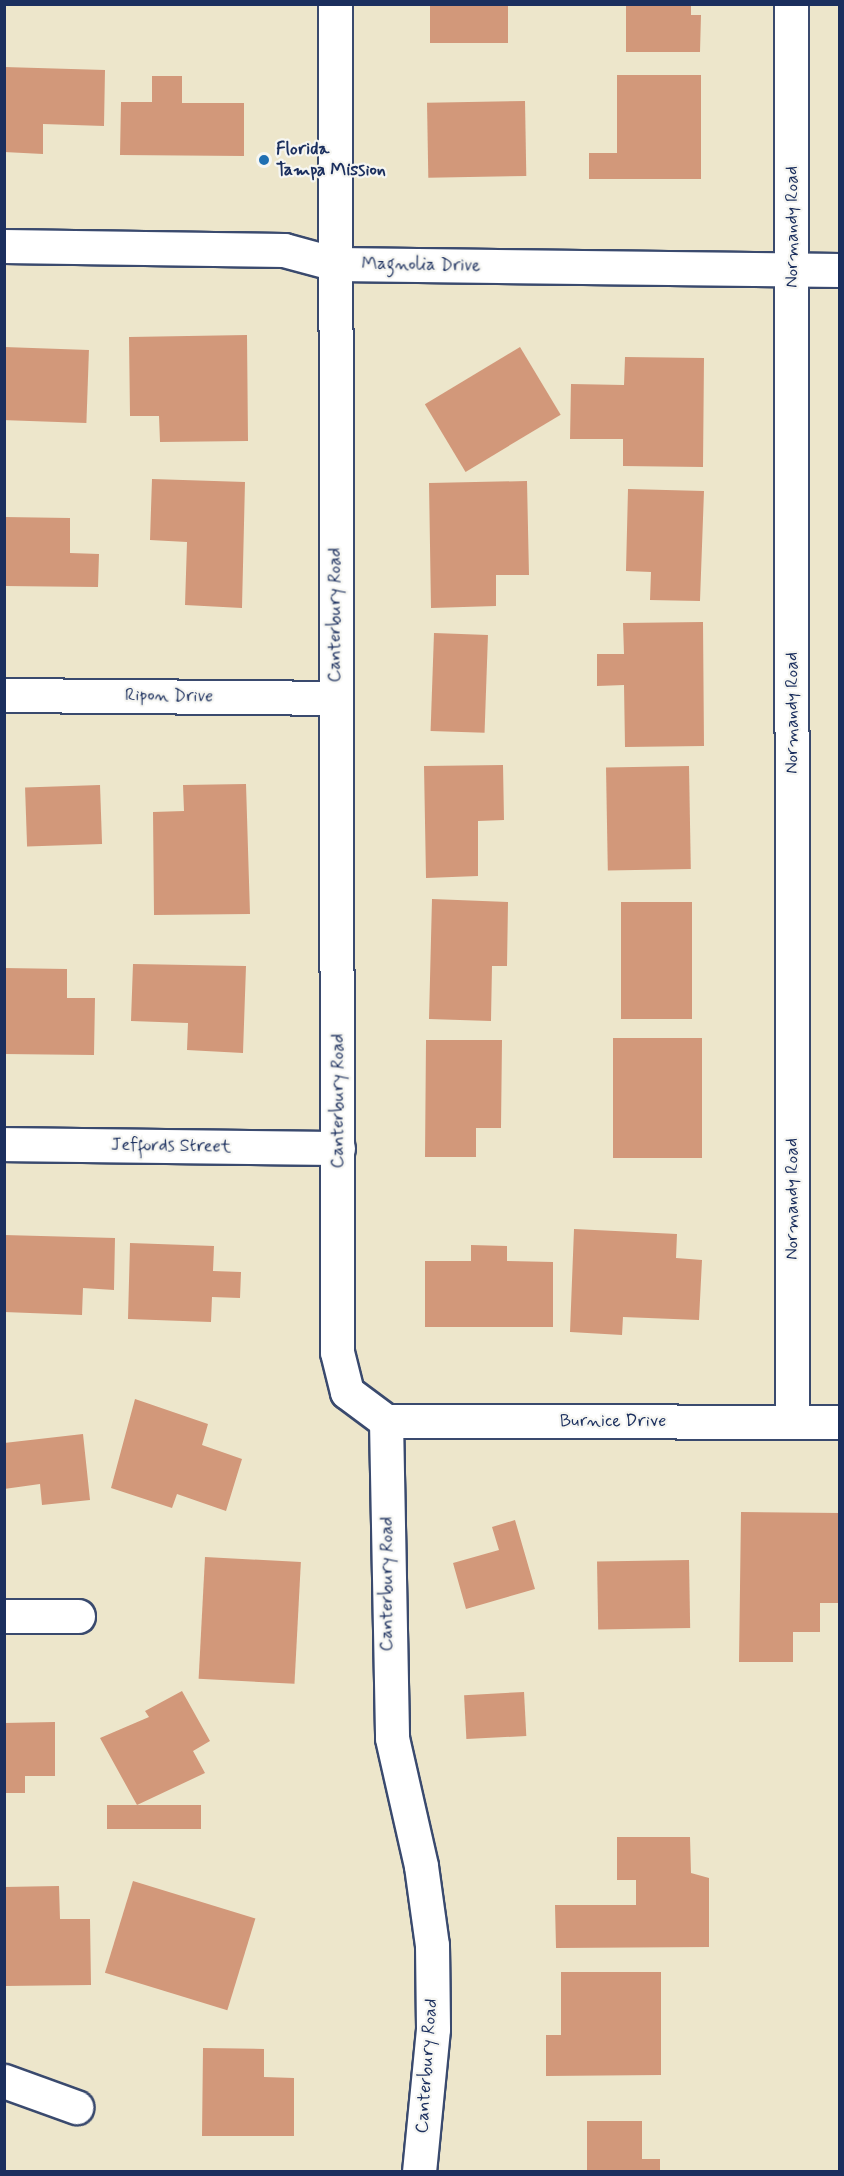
<!DOCTYPE html>
<html>
<head>
<meta charset="utf-8">
<style>
  body { margin:0 }
  #map { position:relative; width:844px; height:2176px; overflow:hidden; background:#ede6cb; font-family:Mynerve,sans-serif }
  div>[style] { position:absolute }
  [style*='--x'] { left:calc(var(--x)*1px); top:calc(var(--y)*1px); width:calc(var(--w)*1px); rotate:calc(var(--a)*1deg) }
  .building>* { inset:0; background:#d2987a; transform-origin:0 0 }
  .roads { filter:drop-shadow(2px 0 #3a4a6e) drop-shadow(-2px 0 #3a4a6e) drop-shadow(0 2px #3a4a6e) drop-shadow(0 -2px #3a4a6e) }
  .minor>* { height:33px; margin:-16.5px; padding:0 16.5px; transform-origin:16.5px; border-radius:16.5px; background:#fff }
  .dots>* { width:16px; height:16px; translate:-50% -50%; box-sizing:border-box; border:3px solid #f6f6f2; border-radius:50% }
  span { translate:-50% -50%; white-space:nowrap; text-align:center; line-height:1.15; -webkit-text-stroke:4.5px #f6f6f2; paint-order:stroke }
  .poi-label { font-size:18px; color:#1b2f5e; font-weight:700 }
  .left { translate:0 -50%; text-align:left }
  .street-label { font-size:18px; color:#1b2f5e }
  .frame { position:absolute; inset:0; border:6px solid #1b2f5e; pointer-events:none }
</style>
</head>
<body>
<div id="map">
  <div class="building">
    <div style="clip-path:polygon(626px 4px,691px 4px,691px 15px,701px 15px,700px 52px,626px 52px)"></div>
    <div style="left:430px;top:5px;width:78px;height:38px"></div>
    <div style="clip-path:polygon(4px 67px,105px 70px,104px 126px,43px 124px,43px 154px,4px 152px)"></div>
    <div style="clip-path:polygon(617px 75px,701px 75px,701px 179px,589px 179px,589px 153px,617px 153px)"></div>
    <div style="clip-path:polygon(152px 76px,182px 76px,182px 103px,244px 103px,244px 156px,120px 155px,121px 102px,152px 102px)"></div>
    <div style="left:525px;top:101px;width:75px;height:98px;rotate:89deg"></div>
    <div style="clip-path:polygon(247px 335px,248px 441px,160px 442px,159px 416px,130px 416px,129px 337px)"></div>
    <div style="left:4px;top:347px;width:85px;height:73px;rotate:2deg"></div>
    <div style="left:520px;top:347px;width:79px;height:111px;rotate:59deg"></div>
    <div style="clip-path:polygon(625px 357px,704px 358px,703px 467px,623px 466px,623px 439px,570px 439px,571px 384px,624px 385px)"></div>
    <div style="clip-path:polygon(152px 479px,245px 482px,242px 608px,185px 605px,187px 542px,150px 540px)"></div>
    <div style="clip-path:polygon(527px 481px,529px 575px,496px 575px,496px 606px,431px 608px,429px 483px)"></div>
    <div style="clip-path:polygon(628px 489px,704px 491px,700px 601px,650px 600px,651px 572px,626px 571px)"></div>
    <div style="clip-path:polygon(4px 517px,70px 518px,70px 553px,99px 554px,98px 587px,4px 586px)"></div>
    <div style="clip-path:polygon(703px 622px,704px 746px,625px 747px,624px 685px,597px 686px,597px 654px,624px 654px,623px 623px)"></div>
    <div style="left:434px;top:633px;width:54px;height:98px;rotate:2deg"></div>
    <div style="clip-path:polygon(503px 765px,504px 820px,478px 821px,478px 876px,426px 878px,424px 766px)"></div>
    <div style="left:689px;top:766px;width:103px;height:83px;rotate:89deg"></div>
    <div style="clip-path:polygon(246px 784px,250px 914px,154px 915px,153px 812px,184px 811px,183px 785px)"></div>
    <div style="left:100px;top:785px;width:59px;height:75px;rotate:88deg"></div>
    <div style="clip-path:polygon(432px 899px,508px 902px,507px 966px,492px 966px,491px 1021px,429px 1019px)"></div>
    <div style="left:692px;top:902px;width:117px;height:71px;rotate:90deg"></div>
    <div style="clip-path:polygon(133px 964px,246px 966px,243px 1053px,187px 1050px,188px 1023px,131px 1021px)"></div>
    <div style="clip-path:polygon(4px 968px,67px 969px,67px 998px,95px 998px,94px 1055px,4px 1054px)"></div>
    <div style="left:613px;top:1038px;width:89px;height:120px"></div>
    <div style="clip-path:polygon(426px 1040px,502px 1040px,501px 1128px,476px 1128px,476px 1157px,425px 1157px)"></div>
    <div style="clip-path:polygon(574px 1229px,677px 1234px,676px 1258px,702px 1260px,699px 1320px,623px 1317px,622px 1335px,570px 1332px)"></div>
    <div style="clip-path:polygon(4px 1235px,115px 1238px,114px 1290px,83px 1288px,82px 1315px,4px 1312px)"></div>
    <div style="clip-path:polygon(130px 1243px,214px 1246px,213px 1271px,241px 1272px,240px 1298px,212px 1297px,211px 1322px,128px 1319px)"></div>
    <div style="clip-path:polygon(471px 1245px,507px 1246px,507px 1261px,553px 1262px,553px 1327px,425px 1327px,425px 1261px,471px 1261px)"></div>
    <div style="clip-path:polygon(135px 1399px,208px 1424px,202px 1445px,242px 1459px,226px 1511px,177px 1494px,172px 1508px,111px 1488px)"></div>
    <div style="clip-path:polygon(83px 1434px,90px 1500px,42px 1505px,40px 1484px,4px 1489px,4px 1443px)"></div>
    <div style="clip-path:polygon(741px 1512px,840px 1513px,840px 1603px,820px 1603px,820px 1632px,793px 1632px,793px 1662px,739px 1662px)"></div>
    <div style="clip-path:polygon(515px 1520px,535px 1589px,466px 1609px,453px 1563px,499px 1550px,492px 1527px)"></div>
    <div style="left:205px;top:1557px;width:96px;height:122px;rotate:3deg"></div>
    <div style="left:689px;top:1560px;width:68px;height:92px;rotate:89deg"></div>
    <div style="clip-path:polygon(182px 1691px,210px 1741px,193px 1751px,205px 1773px,137px 1805px,100px 1738px,149px 1717px,145px 1711px)"></div>
    <div style="left:524px;top:1692px;width:44px;height:60px;rotate:87deg"></div>
    <div style="clip-path:polygon(55px 1722px,55px 1776px,25px 1776px,25px 1793px,4px 1793px,4px 1723px)"></div>
    <div style="left:201px;top:1805px;width:24px;height:94px;rotate:90deg"></div>
    <div style="clip-path:polygon(617px 1837px,690px 1837px,691px 1873px,709px 1878px,709px 1947px,556px 1948px,555px 1905px,636px 1905px,636px 1880px,617px 1880px)"></div>
    <div style="left:133px;top:1881px;width:128px;height:96px;rotate:17deg"></div>
    <div style="clip-path:polygon(59px 1886px,60px 1919px,90px 1919px,91px 1985px,4px 1986px,4px 1887px)"></div>
    <div style="clip-path:polygon(561px 1972px,661px 1972px,661px 2075px,546px 2076px,546px 2035px,561px 2035px)"></div>
    <div style="clip-path:polygon(203px 2048px,264px 2049px,264px 2077px,294px 2078px,294px 2136px,202px 2136px)"></div>
    <div style="clip-path:polygon(587px 2121px,642px 2121px,642px 2159px,660px 2159px,660px 2172px,587px 2172px)"></div>
  </div>
  <div class="roads">
    <div class="minor">
      <div style="--x:335;--y:4;--w:1348;--a:89.91"></div>
      <div style="--x:337;--y:1352;--w:41;--a:76"></div>
      <div style="--x:347;--y:1392;--w:49;--a:36.6"></div>
      <div style="--x:386;--y:1421;--w:317;--a:88.9"></div>
      <div style="--x:392;--y:1738;--w:131;--a:77.2"></div>
      <div style="--x:421;--y:1866;--w:80;--a:82.1"></div>
      <div style="--x:432;--y:1945;--w:84;--a:89.3"></div>
      <div style="--x:433;--y:2029;--w:144;--a:95.6"></div>
      <div style="--x:791;--y:4;--w:1418;--a:89.96"></div>
      <div style="--x:4;--y:246;--w:280;--a:0.8"></div>
      <div style="--x:284;--y:250;--w:54;--a:15.1"></div>
      <div style="--x:336;--y:264;--w:504;--a:0.68"></div>
      <div style="--x:4;--y:695;--w:330;--a:0.5"></div>
      <div style="--x:4;--y:1144;--w:334;--a:0.7"></div>
      <div style="--x:386;--y:1421;--w:454;--a:0.1"></div>
      <div style="--x:4;--y:1616;--w:74;--a:0"></div>
      <div style="--x:4;--y:2081;--w:77;--a:19.9"></div>
    </div>
  </div>
  <div class="dots">
    <div style="left:264px;top:160px;background:#1f6fb2"></div>
  </div>
  <div class="poi-label">
    <span class="left" style="left:276px;top:160px">Florida<br>Tampa Mission</span>
  </div>
  <div class="street-label">
    <span style="left:792px;top:227px;rotate:-90deg">Normandy Road</span>
    <span style="left:421px;top:265px;rotate:1deg">Magnolia Drive</span>
    <span style="left:335px;top:615px;rotate:-90deg">Canterbury Road</span>
    <span style="left:169px;top:696px;rotate:1deg">Ripon Drive</span>
    <span style="left:792px;top:713px;rotate:-90deg">Normandy Road</span>
    <span style="left:338px;top:1101px;rotate:-90deg">Canterbury Road</span>
    <span style="left:171px;top:1146px;rotate:1deg">Jeffords Street</span>
    <span style="left:792px;top:1199px;rotate:-90deg">Normandy Road</span>
    <span style="left:613px;top:1421px">Burnice Drive</span>
    <span style="left:387px;top:1584px;rotate:-90deg">Canterbury Road</span>
    <span style="left:427px;top:2066px;rotate:-86deg">Canterbury Road</span>
  </div>
  <div class="frame"></div>
</div>
</body>
</html>
